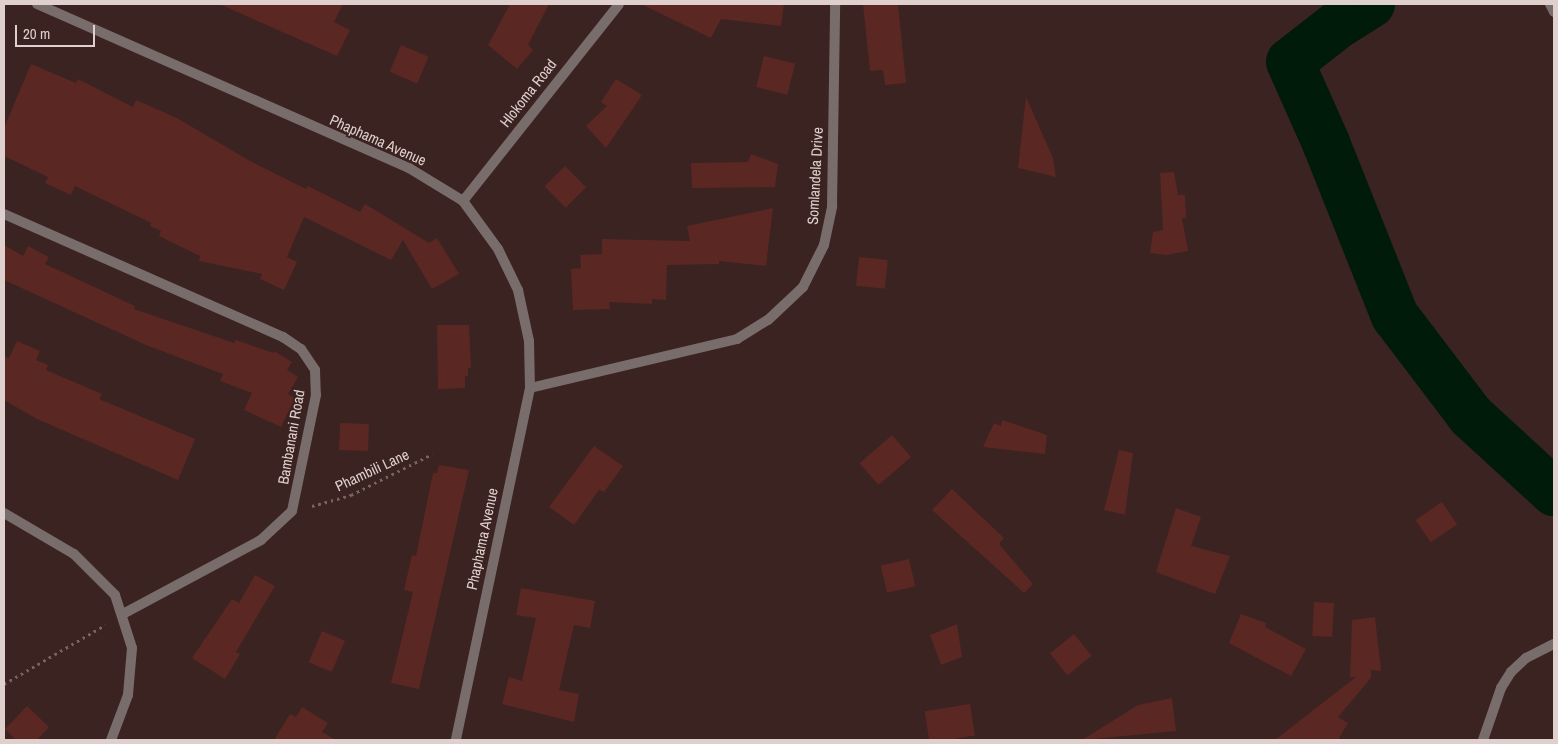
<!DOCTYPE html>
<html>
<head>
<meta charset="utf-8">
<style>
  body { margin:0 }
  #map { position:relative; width:1558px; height:744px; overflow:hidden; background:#3a2321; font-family:"Archivo Narrow",sans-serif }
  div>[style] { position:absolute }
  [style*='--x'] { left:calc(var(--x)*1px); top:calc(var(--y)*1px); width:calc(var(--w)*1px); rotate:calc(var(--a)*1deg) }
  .river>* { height:48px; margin:-24px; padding:0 24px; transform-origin:24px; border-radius:24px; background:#011b0b }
  .building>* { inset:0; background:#5b2723; transform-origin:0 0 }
  .path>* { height:3px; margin-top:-1.5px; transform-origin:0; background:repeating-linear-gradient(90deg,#776361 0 2.5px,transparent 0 6.5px) }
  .street>* { height:10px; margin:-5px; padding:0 5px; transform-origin:5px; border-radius:5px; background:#796d6b }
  span { translate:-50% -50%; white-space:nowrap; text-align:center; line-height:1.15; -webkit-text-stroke:4px #3a2321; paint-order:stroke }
  .street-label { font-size:15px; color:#dfcfcd }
  .frame { position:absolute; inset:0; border:5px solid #dfcfcd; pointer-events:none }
  .scale { position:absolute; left:15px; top:25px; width:80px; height:22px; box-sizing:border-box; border:2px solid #dfcfcd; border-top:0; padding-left:6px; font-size:15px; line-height:18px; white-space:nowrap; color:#dfcfcd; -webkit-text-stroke:4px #3a2321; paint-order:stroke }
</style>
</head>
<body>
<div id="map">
  <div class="river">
    <div style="--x:1371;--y:4;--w:36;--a:148"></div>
    <div style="--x:1340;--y:23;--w:63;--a:142"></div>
    <div style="--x:1290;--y:62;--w:89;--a:66"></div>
    <div style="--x:1326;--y:143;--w:186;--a:68.3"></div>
    <div style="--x:1395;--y:316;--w:126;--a:52.8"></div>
    <div style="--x:1471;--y:416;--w:113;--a:42.5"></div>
  </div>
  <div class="building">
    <div style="clip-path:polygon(219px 4px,343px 4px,334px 22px,350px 30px,337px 56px)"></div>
    <div style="clip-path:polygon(510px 4px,549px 4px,528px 45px,533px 50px,517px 69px,488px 45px)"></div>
    <div style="clip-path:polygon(641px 4px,784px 4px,781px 26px,721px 19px,711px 38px)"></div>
    <div style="clip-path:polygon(863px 4px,898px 4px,906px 83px,885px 85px,883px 70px,870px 71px)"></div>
    <div style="left:401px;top:45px;width:30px;height:29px;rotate:23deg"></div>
    <div style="left:764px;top:56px;width:32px;height:32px;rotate:14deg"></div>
    <div style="clip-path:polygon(31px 64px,76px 83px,78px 79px,133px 107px,136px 100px,177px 118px,250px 161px,306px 189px,308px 186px,360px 212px,365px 204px,429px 243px,437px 238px,459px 274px,432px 289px,403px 240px,391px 260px,304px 217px,287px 257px,297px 262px,284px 290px,260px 279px,262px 274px,199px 261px,200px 256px,159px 236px,161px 231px,150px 226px,151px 223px,75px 186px,71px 195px,45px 183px,48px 177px,4px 156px,4px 128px)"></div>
    <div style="clip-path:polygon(616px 79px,642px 95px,606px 148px,586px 126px,607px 106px,601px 102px)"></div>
    <div style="clip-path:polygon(1026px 97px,1053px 158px,1056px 177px,1018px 168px)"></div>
    <div style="clip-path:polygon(751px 154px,778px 164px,775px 187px,692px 188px,691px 163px,748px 162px)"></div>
    <div style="left:565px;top:166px;width:30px;height:29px;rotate:45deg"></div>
    <div style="clip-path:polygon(1174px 172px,1178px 195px,1185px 195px,1186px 218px,1182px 218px,1188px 251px,1166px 255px,1150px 253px,1153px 232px,1163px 230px,1160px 173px)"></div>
    <div style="clip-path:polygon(773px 208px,766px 266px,719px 261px,719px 264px,667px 265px,666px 300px,652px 299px,652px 304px,609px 302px,610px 309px,573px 310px,571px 269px,581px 268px,580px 255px,602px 254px,602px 239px,690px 241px,687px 226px)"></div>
    <div style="clip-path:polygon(4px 245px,23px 256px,28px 246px,49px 257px,45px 264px,135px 306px,134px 309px,234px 343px,236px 340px,273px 353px,274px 351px,292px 362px,287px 370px,298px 377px,288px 394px,295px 398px,281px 427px,244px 410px,252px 393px,220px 381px,223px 374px,146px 345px,4px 280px)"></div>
    <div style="left:859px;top:257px;width:29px;height:29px;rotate:6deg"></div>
    <div style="clip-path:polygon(437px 325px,469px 325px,471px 368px,468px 368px,468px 376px,465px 376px,465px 388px,438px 389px)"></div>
    <div style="clip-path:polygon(17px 341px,40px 351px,36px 360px,48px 365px,46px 370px,102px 394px,99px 399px,195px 439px,178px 480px,37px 419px,4px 400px,4px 356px,9px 358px)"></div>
    <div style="clip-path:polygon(1002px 420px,1047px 435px,1045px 454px,983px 447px,994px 423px,1001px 426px)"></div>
    <div style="left:340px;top:423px;width:29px;height:27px;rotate:2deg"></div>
    <div style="left:892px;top:435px;width:29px;height:43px;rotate:49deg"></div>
    <div style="clip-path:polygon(594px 446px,623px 466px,604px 492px,599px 490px,574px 525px,549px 507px)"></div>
    <div style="clip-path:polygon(1119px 450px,1133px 453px,1125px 515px,1104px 510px)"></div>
    <div style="clip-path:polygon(439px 465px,469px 470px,419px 689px,391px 683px,413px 592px,404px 590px,412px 555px,416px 556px,433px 473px,437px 473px)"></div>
    <div style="clip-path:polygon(952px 489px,1004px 538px,999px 544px,1033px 584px,1024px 593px,932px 510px)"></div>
    <div style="left:1442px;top:502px;width:27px;height:32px;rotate:56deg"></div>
    <div style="clip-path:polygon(1176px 508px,1201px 517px,1191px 546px,1230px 556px,1215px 594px,1156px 572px)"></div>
    <div style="left:909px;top:559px;width:28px;height:29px;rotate:77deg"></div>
    <div style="clip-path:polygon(255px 575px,275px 586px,236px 652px,240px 654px,225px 679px,192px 658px,232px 599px,239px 603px)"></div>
    <div style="clip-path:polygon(521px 588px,595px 601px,590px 628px,574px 625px,559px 690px,579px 694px,574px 722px,502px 704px,509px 677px,522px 681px,536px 618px,516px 615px)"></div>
    <div style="left:1314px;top:602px;width:20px;height:34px;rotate:3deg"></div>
    <div style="clip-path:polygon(1241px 614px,1266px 623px,1265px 627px,1306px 649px,1291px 676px,1229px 643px)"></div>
    <div style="clip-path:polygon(1375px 617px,1381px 671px,1371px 670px,1371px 678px,1338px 717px,1348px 723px,1338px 740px,1275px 740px,1356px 677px,1350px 677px,1352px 620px)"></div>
    <div style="clip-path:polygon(957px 624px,962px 657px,941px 665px,930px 635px)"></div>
    <div style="left:322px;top:631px;width:25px;height:34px;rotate:23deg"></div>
    <div style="left:1074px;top:634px;width:28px;height:31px;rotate:51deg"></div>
    <div style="clip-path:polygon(1172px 698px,1176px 731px,1082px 740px,1138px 705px)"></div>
    <div style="left:970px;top:704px;width:32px;height:46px;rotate:81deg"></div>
    <div style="clip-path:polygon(27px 706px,49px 727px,37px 740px,16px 740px,5px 729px)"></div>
    <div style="clip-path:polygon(302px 707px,328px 723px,322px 732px,336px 740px,274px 740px,290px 714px,296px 717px)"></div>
  </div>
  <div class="path">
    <div style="--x:312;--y:506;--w:41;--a:-15.8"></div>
    <div style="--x:351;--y:495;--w:91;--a:-26.8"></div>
    <div style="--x:4;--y:684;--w:117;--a:-30.3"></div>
  </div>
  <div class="street">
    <div style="--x:37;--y:4;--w:407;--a:23.8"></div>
    <div style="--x:409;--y:168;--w:63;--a:31.4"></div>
    <div style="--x:463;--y:201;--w:59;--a:53.9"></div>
    <div style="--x:498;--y:249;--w:46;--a:64"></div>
    <div style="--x:518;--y:290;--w:52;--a:77.8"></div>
    <div style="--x:529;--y:341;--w:47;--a:88.8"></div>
    <div style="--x:530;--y:388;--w:360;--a:101.9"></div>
    <div style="--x:1550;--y:4;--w:9;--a:63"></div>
    <div style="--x:463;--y:201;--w:251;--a:-51.6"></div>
    <div style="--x:4;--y:214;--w:305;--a:23.8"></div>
    <div style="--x:283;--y:337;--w:22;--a:34"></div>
    <div style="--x:301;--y:349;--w:25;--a:56"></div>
    <div style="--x:315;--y:370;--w:25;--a:88"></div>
    <div style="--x:316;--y:395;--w:118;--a:101.7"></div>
    <div style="--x:292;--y:511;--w:42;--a:136.9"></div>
    <div style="--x:261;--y:540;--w:157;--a:151.8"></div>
    <div style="--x:530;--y:388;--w:213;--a:-13.3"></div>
    <div style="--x:737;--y:339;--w:36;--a:-32"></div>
    <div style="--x:768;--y:320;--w:48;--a:-43.3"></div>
    <div style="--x:803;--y:287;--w:47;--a:-63.4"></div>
    <div style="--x:824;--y:245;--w:40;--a:-78"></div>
    <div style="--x:832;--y:206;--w:202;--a:-89.1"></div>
    <div style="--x:4;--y:513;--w:81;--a:30.4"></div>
    <div style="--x:74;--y:554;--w:58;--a:45"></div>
    <div style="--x:115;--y:595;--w:56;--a:72.2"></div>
    <div style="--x:132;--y:648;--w:47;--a:94.9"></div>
    <div style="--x:128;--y:695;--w:48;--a:110.7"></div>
    <div style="--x:1483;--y:740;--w:55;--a:-70.9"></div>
    <div style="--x:1501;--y:688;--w:19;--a:-58"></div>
    <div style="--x:1511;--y:672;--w:21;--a:-43"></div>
    <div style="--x:1526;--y:658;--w:31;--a:-27"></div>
  </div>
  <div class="street-label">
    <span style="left:528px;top:93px;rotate:-52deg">Hlokoma Road</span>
    <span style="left:378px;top:140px;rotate:24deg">Phaphama Avenue</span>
    <span style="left:815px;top:176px;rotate:-87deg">Somlandela Drive</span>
    <span style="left:291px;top:437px;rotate:-80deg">Bambanani Road</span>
    <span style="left:372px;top:470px;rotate:-25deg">Phambili Lane</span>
    <span style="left:482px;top:539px;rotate:-78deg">Phaphama Avenue</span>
  </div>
  <div class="frame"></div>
  <div class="scale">20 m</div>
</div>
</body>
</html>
